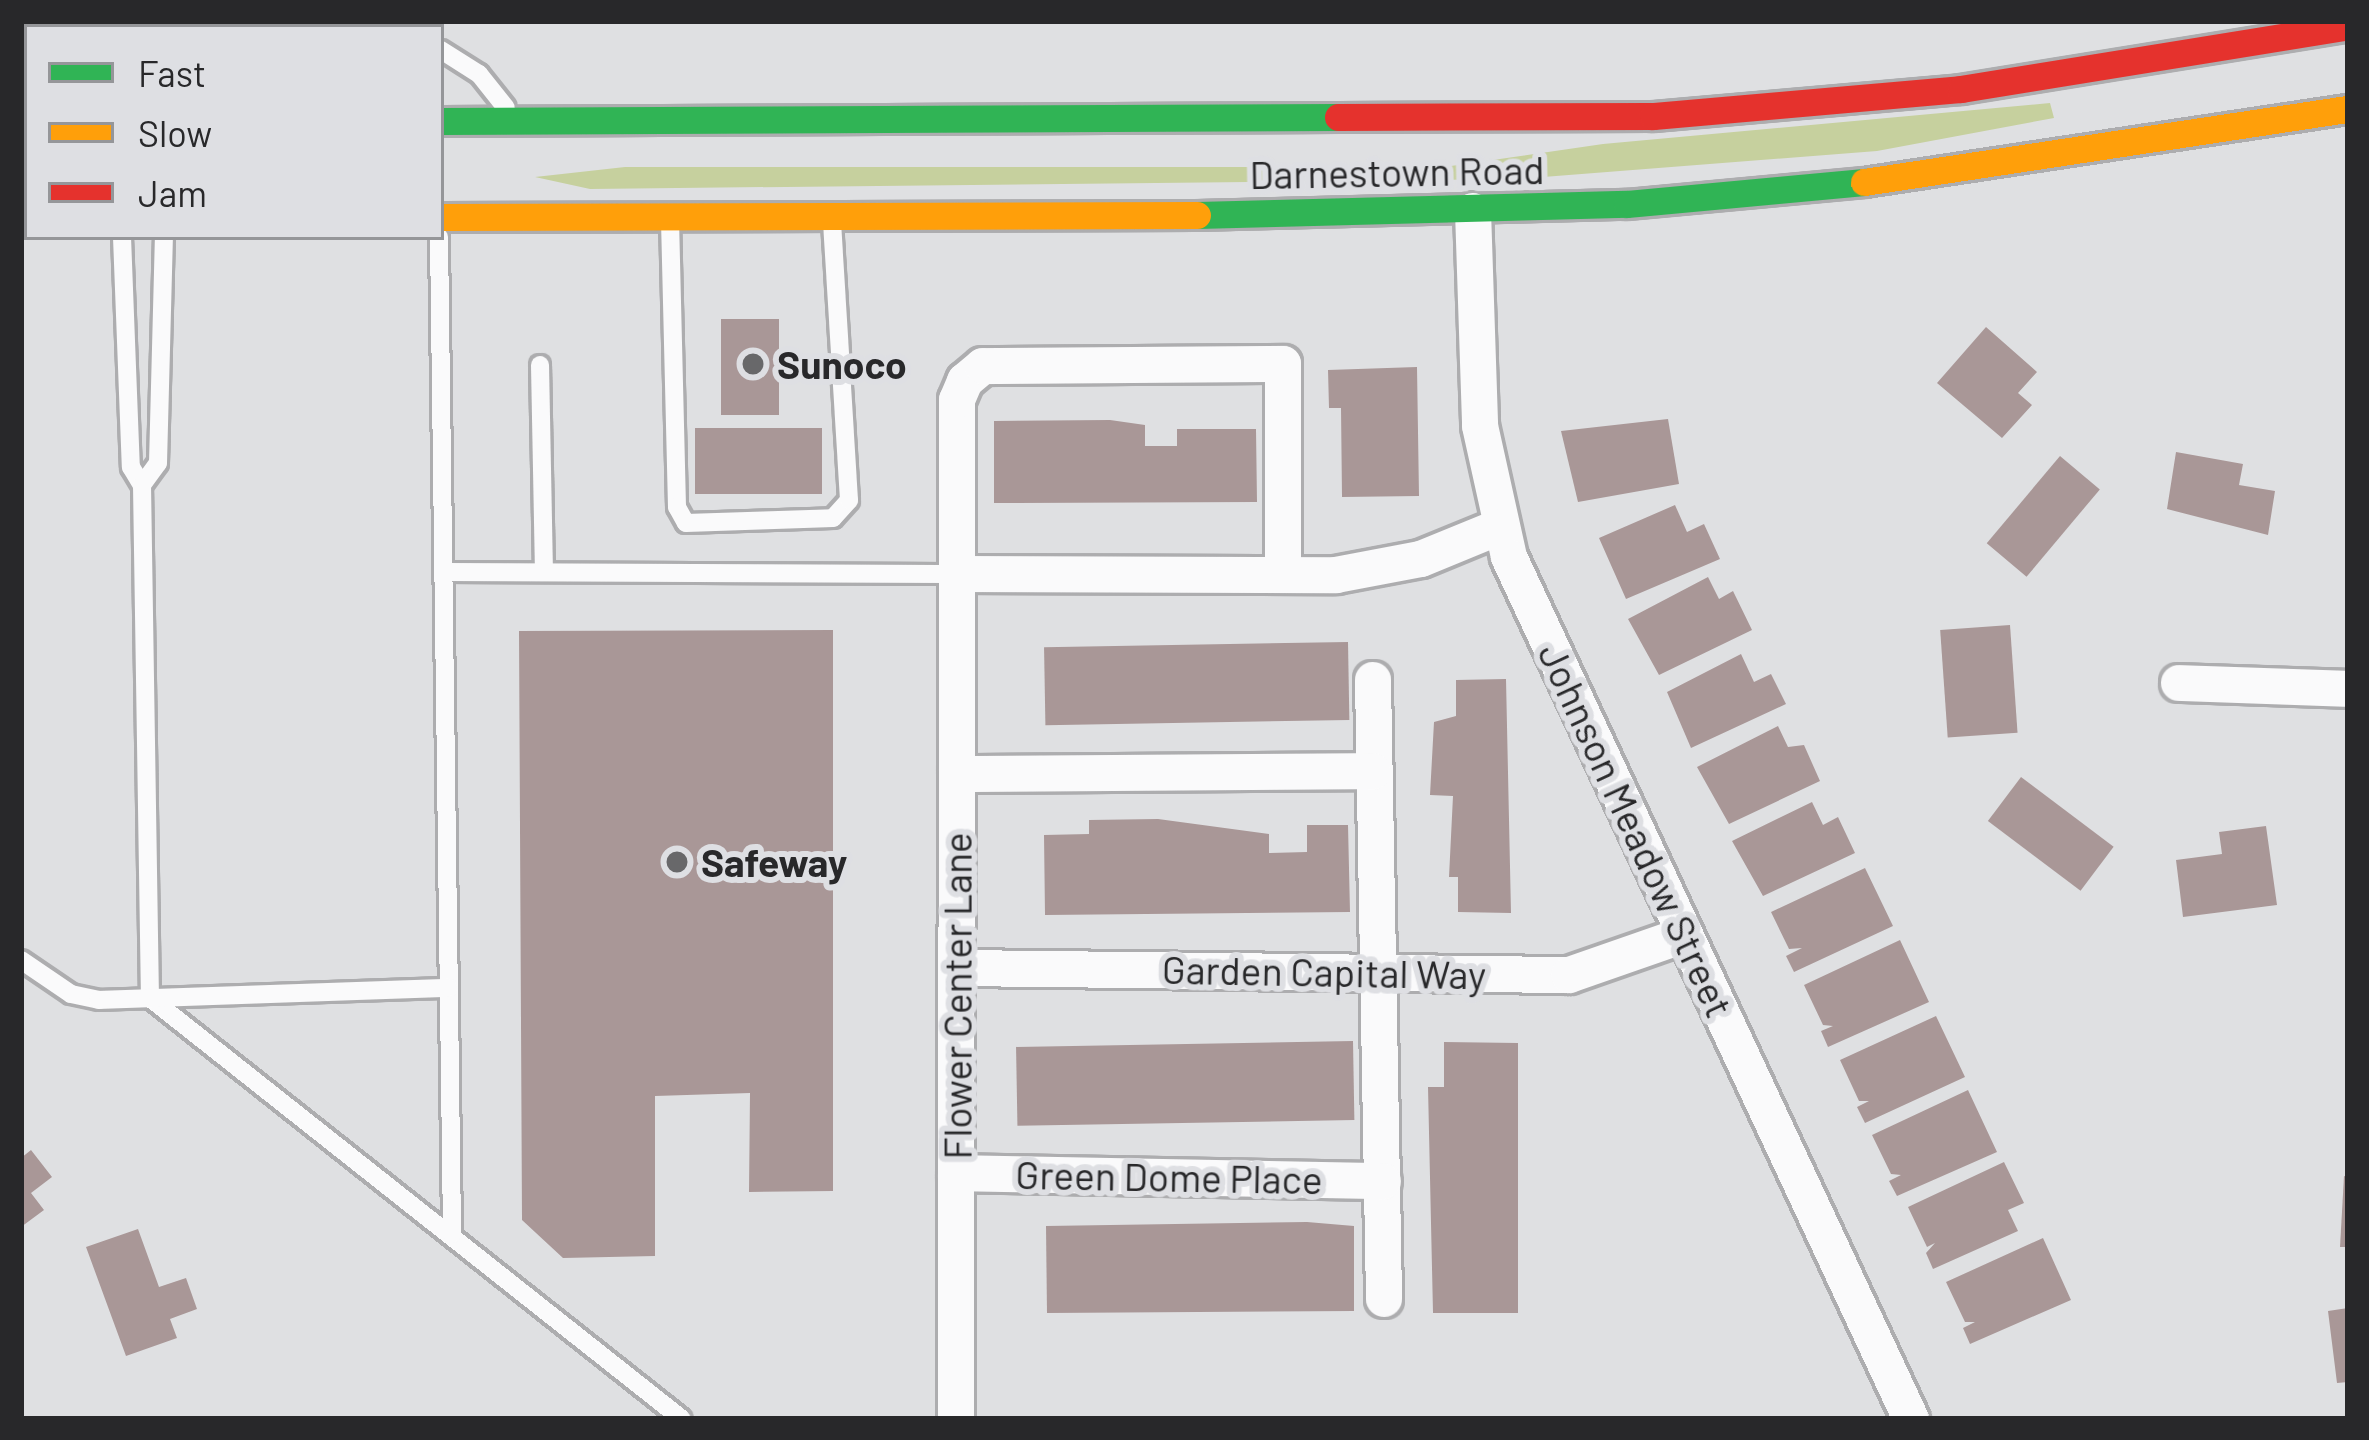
<!DOCTYPE html>
<html>
<head>
<meta charset="utf-8">
<style>
  body { margin:0 }
  #map { position:relative; width:2369px; height:1440px; overflow:hidden; background:#dfe0e2; font-family:Barlow,sans-serif }
  div>[style] { position:absolute }
  [style*='--x'] { left:calc(var(--x)*1px); top:calc(var(--y)*1px); width:calc(var(--w)*1px); rotate:calc(var(--a)*1deg) }
  .green>* { inset:0; background:#c6d09e }
  .building>* { inset:0; background:#a99797; transform-origin:0 0 }
  .roads { filter:drop-shadow(3px 0 #adadaf) drop-shadow(-3px 0 #adadaf) drop-shadow(0 3px #adadaf) drop-shadow(0 -3px #adadaf) }
  .lane>* { height:18px; margin:-9px; padding:0 9px; transform-origin:9px; border-radius:9px; background:#fafafb }
  .street>* { height:36px; margin:-18px; padding:0 18px; transform-origin:18px; border-radius:18px; background:#fafafb }
  .fast>* { height:27px; margin:-13.5px; padding:0 13.5px; transform-origin:13.5px; border-radius:13.5px; background:#30b455 }
  .slow>* { height:27px; margin:-13.5px; padding:0 13.5px; transform-origin:13.5px; border-radius:13.5px; background:#ff9f0a }
  .jam>* { height:27px; margin:-13.5px; padding:0 13.5px; transform-origin:13.5px; border-radius:13.5px; background:#e5322d }
  .dots>* { width:33px; height:33px; translate:-50% -50%; box-sizing:border-box; border:6px solid #dedfe3; border-radius:50% }
  span { translate:-50% -50%; white-space:nowrap; text-align:center; line-height:1.15; -webkit-text-stroke:12px #dedfe3; paint-order:stroke }
  .street-label { font-size:39px; color:#28282a }
  .poi-label { font-size:39px; color:#28282a; font-weight:700 }
  .left { translate:0 -50%; text-align:left }
  .frame { position:absolute; inset:0; border:24px solid #28282a; pointer-events:none }
  .legend { position:absolute; left:24px; top:24px; width:420px; height:216px; box-sizing:border-box; background:#dedfe3; border:3px solid #959699; margin:0; padding:15px 21px; list-style:none; font-size:36px; color:#28282a }
  .legend li { display:flex; align-items:center; gap:24px; height:60px }
  .legend b { width:60px; border:3px solid #959699 }
</style>
</head>
<body>
<div id="map">
  <div class="green">
    <div style="clip-path:polygon(2050px 103px,2054px 118px,1877px 151px,1517px 179px,590px 189px,535px 177px,625px 167px,1444px 167px,1603px 144px)"></div>
  </div>
  <div class="building">
    <div style="left:721px;top:319px;width:58px;height:96px"></div>
    <div style="clip-path:polygon(1986px 327px,2037px 372px,2018px 393px,2032px 405px,2002px 438px,1937px 383px)"></div>
    <div style="clip-path:polygon(1417px 367px,1419px 496px,1342px 497px,1341px 408px,1329px 408px,1328px 370px)"></div>
    <div style="clip-path:polygon(1668px 419px,1679px 484px,1578px 502px,1561px 431px)"></div>
    <div style="clip-path:polygon(1110px 420px,1145px 425px,1145px 446px,1177px 446px,1177px 429px,1256px 429px,1257px 502px,994px 503px,994px 421px)"></div>
    <div style="left:695px;top:428px;width:127px;height:66px"></div>
    <div style="clip-path:polygon(2176px 452px,2243px 464px,2239px 485px,2275px 491px,2268px 535px,2167px 509px)"></div>
    <div style="left:2060px;top:456px;width:52px;height:114px;rotate:40deg"></div>
    <div style="clip-path:polygon(1675px 505px,1687px 532px,1704px 524px,1720px 559px,1626px 599px,1599px 538px)"></div>
    <div style="clip-path:polygon(1708px 577px,1719px 599px,1733px 591px,1752px 630px,1659px 675px,1628px 619px)"></div>
    <div style="left:2010px;top:625px;width:108px;height:70px;rotate:86deg"></div>
    <div style="clip-path:polygon(833px 630px,833px 1191px,749px 1192px,750px 1093px,655px 1096px,655px 1256px,563px 1258px,522px 1220px,519px 631px)"></div>
    <div style="left:1348px;top:642px;width:78px;height:304px;rotate:89deg"></div>
    <div style="clip-path:polygon(1741px 654px,1754px 682px,1771px 674px,1786px 704px,1691px 748px,1667px 692px)"></div>
    <div style="clip-path:polygon(1506px 679px,1511px 913px,1458px 912px,1458px 877px,1449px 877px,1453px 796px,1430px 795px,1434px 722px,1456px 716px,1456px 680px)"></div>
    <div style="clip-path:polygon(1778px 726px,1788px 747px,1804px 745px,1820px 781px,1729px 824px,1697px 767px)"></div>
    <div style="left:2021px;top:777px;width:116px;height:55px;rotate:37deg"></div>
    <div style="clip-path:polygon(1812px 802px,1823px 825px,1838px 817px,1855px 853px,1763px 896px,1732px 841px)"></div>
    <div style="clip-path:polygon(1158px 819px,1269px 834px,1269px 853px,1307px 852px,1307px 825px,1348px 825px,1350px 912px,1045px 915px,1044px 835px,1089px 834px,1089px 820px)"></div>
    <div style="clip-path:polygon(2266px 826px,2277px 905px,2183px 917px,2176px 860px,2222px 854px,2219px 832px)"></div>
    <div style="clip-path:polygon(1865px 868px,1893px 926px,1794px 972px,1786px 956px,1802px 948px,1789px 949px,1771px 912px)"></div>
    <div style="clip-path:polygon(1900px 940px,1929px 1002px,1828px 1047px,1821px 1031px,1833px 1026px,1823px 1025px,1804px 985px)"></div>
    <div style="clip-path:polygon(1936px 1016px,1965px 1077px,1865px 1123px,1857px 1107px,1869px 1101px,1859px 1101px,1840px 1060px)"></div>
    <div style="left:1353px;top:1041px;width:79px;height:337px;rotate:89deg"></div>
    <div style="clip-path:polygon(1444px 1042px,1518px 1043px,1518px 1313px,1433px 1313px,1428px 1087px,1444px 1087px)"></div>
    <div style="clip-path:polygon(1968px 1090px,1997px 1152px,1897px 1196px,1889px 1181px,1901px 1175px,1891px 1174px,1872px 1135px)"></div>
    <div style="clip-path:polygon(31px 1150px,52px 1177px,31px 1193px,44px 1210px,21px 1227px,21px 1158px)"></div>
    <div style="clip-path:polygon(2004px 1162px,2024px 1203px,2008px 1210px,2018px 1231px,1933px 1269px,1926px 1253px,1935px 1243px,1927px 1247px,1908px 1207px)"></div>
    <div style="clip-path:polygon(2344px 1176px,2348px 1177px,2348px 1247px,2340px 1247px)"></div>
    <div style="clip-path:polygon(1307px 1222px,1354px 1226px,1354px 1311px,1047px 1313px,1046px 1226px)"></div>
    <div style="clip-path:polygon(138px 1229px,159px 1287px,186px 1278px,197px 1309px,170px 1319px,177px 1338px,126px 1356px,86px 1247px)"></div>
    <div style="clip-path:polygon(2043px 1238px,2071px 1300px,1970px 1344px,1963px 1328px,1975px 1322px,1965px 1322px,1946px 1282px)"></div>
    <div style="clip-path:polygon(2348px 1308px,2348px 1382px,2337px 1383px,2328px 1311px)"></div>
  </div>
  <div class="roads">
    <div class="lane">
      <div style="--x:332;--y:21;--w:35;--a:10"></div>
      <div style="--x:441;--y:50;--w:45;--a:32.3"></div>
      <div style="--x:479;--y:74;--w:43;--a:51.5"></div>
      <div style="--x:670;--y:220;--w:287;--a:88.6"></div>
      <div style="--x:677;--y:507;--w:18;--a:61"></div>
      <div style="--x:686;--y:523;--w:147;--a:-1.9"></div>
      <div style="--x:833;--y:518;--w:24;--a:-48"></div>
      <div style="--x:849;--y:500;--w:276;--a:-93.5"></div>
      <div style="--x:122;--y:237;--w:230;--a:87.8"></div>
      <div style="--x:131;--y:467;--w:21;--a:59"></div>
      <div style="--x:142;--y:485;--w:513;--a:89.11"></div>
      <div style="--x:150;--y:998;--w:678;--a:38.36"></div>
      <div style="--x:439;--y:237;--w:997;--a:89.25"></div>
      <div style="--x:540;--y:365;--w:207;--a:88.9"></div>
      <div style="--x:142;--y:485;--w:27;--a:-54"></div>
      <div style="--x:158;--y:463;--w:226;--a:-88.5"></div>
      <div style="--x:444;--y:572;--w:513;--a:0.22"></div>
      <div style="--x:21;--y:960;--w:60;--a:34.2"></div>
      <div style="--x:71;--y:994;--w:29;--a:12"></div>
      <div style="--x:99;--y:1000;--w:350;--a:-2"></div>
    </div>
    <div class="street">
      <div style="--x:1473;--y:211;--w:215;--a:88.1"></div>
      <div style="--x:1480;--y:426;--w:134;--a:77.5"></div>
      <div style="--x:1509;--y:557;--w:951;--a:65"></div>
      <div style="--x:957;--y:574;--w:379;--a:0.2"></div>
      <div style="--x:1336;--y:575;--w:86;--a:-10.7"></div>
      <div style="--x:1421;--y:559;--w:84;--a:-22.3"></div>
      <div style="--x:1373;--y:680;--w:619;--a:88.98"></div>
      <div style="--x:2179;--y:683;--w:169;--a:2"></div>
      <div style="--x:957;--y:774;--w:416;--a:-0.4"></div>
      <div style="--x:957;--y:968;--w:612;--a:0.66"></div>
      <div style="--x:1569;--y:975;--w:122;--a:-19.2"></div>
      <div style="--x:956;--y:1173;--w:427;--a:1.1"></div>
      <div style="--x:956;--y:1419;--w:1019;--a:-89.94"></div>
      <div style="--x:957;--y:400;--w:21;--a:-67"></div>
      <div style="--x:965;--y:381;--w:23;--a:-40"></div>
      <div style="--x:983;--y:366;--w:300;--a:-0.4"></div>
      <div style="--x:1283;--y:364;--w:211;--a:90"></div>
    </div>
    <div class="fast">
      <div style="--x:441;--y:121;--w:897;--a:-0.26"></div>
      <div style="--x:21;--y:122;--w:6;--a:0"></div>
      <div style="--x:1197;--y:215;--w:430;--a:-1.5"></div>
      <div style="--x:1627;--y:204;--w:238;--a:-5.3"></div>
    </div>
    <div class="slow">
      <div style="--x:1864;--y:182;--w:489;--a:-8.6"></div>
      <div style="--x:441;--y:217;--w:756;--a:-0.15"></div>
    </div>
    <div class="jam">
      <div style="--x:1338;--y:117;--w:315;--a:-0.2"></div>
      <div style="--x:1653;--y:116;--w:309;--a:-5"></div>
      <div style="--x:1961;--y:89;--w:392;--a:-9.2"></div>
      <div style="--x:21;--y:219;--w:6;--a:0"></div>
    </div>
  </div>
  <div class="dots">
    <div style="left:753px;top:364px;background:#68686a"></div>
    <div style="left:677px;top:862px;background:#68686a"></div>
  </div>
  <div class="street-label">
    <span style="left:1397px;top:172px;rotate:-1deg">Darnestown Road</span>
    <span style="left:1636px;top:830px;rotate:65deg">Johnson Meadow Street</span>
    <span style="left:1324px;top:972px;rotate:1deg">Garden Capital Way</span>
    <span style="left:957px;top:996px;rotate:-90deg">Flower Center Lane</span>
    <span style="left:1169px;top:1177px;rotate:1deg">Green Dome Place</span>
  </div>
  <div class="poi-label">
    <span class="left" style="left:777px;top:364px">Sunoco</span>
    <span class="left" style="left:701px;top:862px">Safeway</span>
  </div>
  <div class="frame"></div>
  <ul class="legend">
  <li><b style="height:15px;background:#30b455"></b>Fast</li>
  <li><b style="height:15px;background:#ff9f0a"></b>Slow</li>
  <li><b style="height:15px;background:#e5322d"></b>Jam</li>
  </ul>
</div>
</body>
</html>
